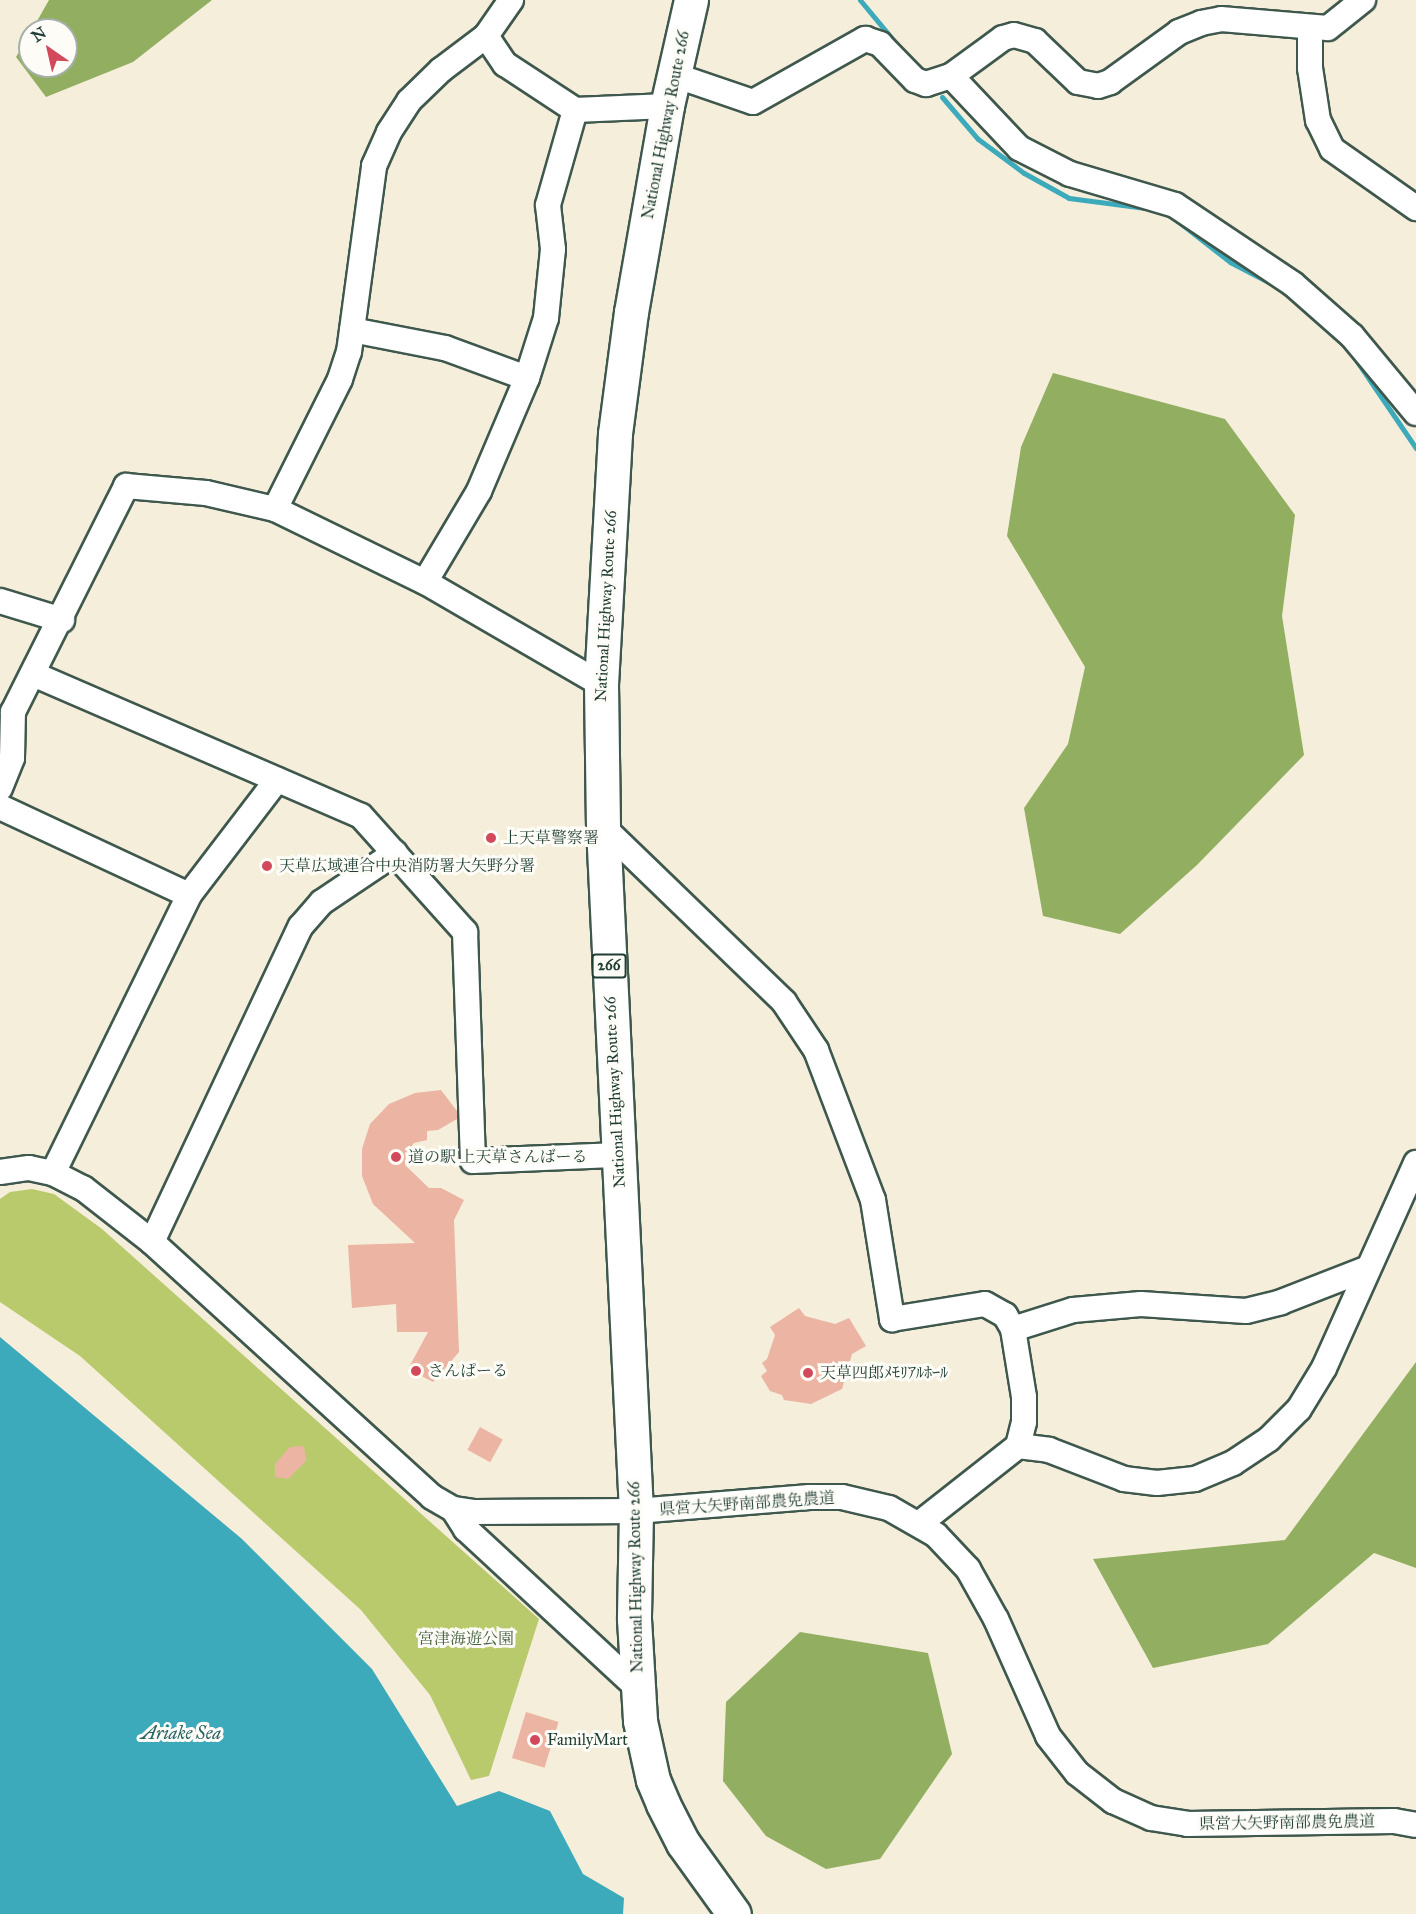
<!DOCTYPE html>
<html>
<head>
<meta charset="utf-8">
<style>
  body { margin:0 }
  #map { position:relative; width:1416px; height:1914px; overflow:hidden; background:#f5eedb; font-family:"IM FELL Great Primer","Noto Serif JP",serif }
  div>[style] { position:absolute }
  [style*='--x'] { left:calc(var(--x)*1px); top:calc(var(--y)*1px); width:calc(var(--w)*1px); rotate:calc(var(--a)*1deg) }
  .green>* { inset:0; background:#b9ca6d }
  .forest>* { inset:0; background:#92ae60 }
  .water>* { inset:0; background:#3caabb }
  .stream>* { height:5px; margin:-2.5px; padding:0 2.5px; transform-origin:2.5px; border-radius:2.5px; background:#3caabb }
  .building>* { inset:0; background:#ecb4a2; transform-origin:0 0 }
  .roads { filter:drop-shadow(2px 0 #3f584d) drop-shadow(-2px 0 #3f584d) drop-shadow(0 2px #3f584d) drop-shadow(0 -2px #3f584d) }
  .minor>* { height:24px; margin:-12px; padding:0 12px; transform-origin:12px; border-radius:12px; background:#fff }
  .highway>* { height:33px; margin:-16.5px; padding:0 16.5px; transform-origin:16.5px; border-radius:16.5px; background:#fff }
  .dots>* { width:16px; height:16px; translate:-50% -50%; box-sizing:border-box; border:3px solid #fdfcf7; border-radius:50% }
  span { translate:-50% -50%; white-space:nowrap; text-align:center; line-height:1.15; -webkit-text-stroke:6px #fdfcf7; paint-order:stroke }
  .shield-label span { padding:2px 4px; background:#fdfcf7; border:2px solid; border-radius:4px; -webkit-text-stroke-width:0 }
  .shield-label { font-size:15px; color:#1f3d34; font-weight:700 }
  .street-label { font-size:16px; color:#1f3d34 }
  .poi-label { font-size:16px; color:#1f3d34 }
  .left { translate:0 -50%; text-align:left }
  .park-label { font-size:16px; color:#466042 }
  .water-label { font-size:18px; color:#296363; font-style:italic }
  .north { position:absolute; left:18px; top:18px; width:60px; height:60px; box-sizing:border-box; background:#fdfcf7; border:2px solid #a4b0a9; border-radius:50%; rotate:326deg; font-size:16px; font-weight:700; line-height:24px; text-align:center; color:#1f3d34 }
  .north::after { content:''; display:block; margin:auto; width:21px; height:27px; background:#d1495b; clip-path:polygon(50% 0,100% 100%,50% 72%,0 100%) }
</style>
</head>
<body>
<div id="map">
  <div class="green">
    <div style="clip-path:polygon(32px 1189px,54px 1194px,102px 1229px,539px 1619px,489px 1776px,471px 1780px,430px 1695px,361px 1610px,80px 1356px,0 1302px,0 1199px,10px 1192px)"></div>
  </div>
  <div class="forest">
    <div style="clip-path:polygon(49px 0,212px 0,133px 62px,46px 97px,16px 57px,30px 33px,30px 66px,66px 66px,66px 30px,32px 30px)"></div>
    <div style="clip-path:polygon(1053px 373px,1225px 419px,1295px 515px,1282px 616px,1304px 755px,1197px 865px,1120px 934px,1043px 916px,1024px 808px,1068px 744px,1085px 667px,1007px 536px,1021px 447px)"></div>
    <div style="clip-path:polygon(1416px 1362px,1416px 1568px,1374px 1553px,1268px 1644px,1153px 1668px,1093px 1559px,1285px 1540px)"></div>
    <div style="clip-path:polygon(800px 1632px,928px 1653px,952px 1754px,880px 1859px,826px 1869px,766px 1836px,723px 1781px,726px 1702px)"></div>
  </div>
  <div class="water">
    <div style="clip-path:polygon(0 1337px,242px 1539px,372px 1669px,457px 1806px,499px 1791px,550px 1811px,583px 1874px,624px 1898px,623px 1914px,0 1914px)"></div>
  </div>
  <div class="stream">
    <div style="--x:860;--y:0;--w:61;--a:50.3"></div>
    <div style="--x:942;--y:97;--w:55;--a:49.4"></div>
    <div style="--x:978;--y:139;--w:57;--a:36.5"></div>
    <div style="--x:1024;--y:173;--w:51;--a:29.1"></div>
    <div style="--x:1069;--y:198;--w:77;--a:7.5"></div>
    <div style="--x:1175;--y:219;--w:70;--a:38"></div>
    <div style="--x:1230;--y:262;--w:47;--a:27.6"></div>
    <div style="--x:1352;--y:354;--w:114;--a:55.8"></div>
  </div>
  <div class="building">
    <div style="clip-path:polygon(441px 1090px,457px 1111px,457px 1119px,438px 1130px,427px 1131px,427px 1140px,414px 1143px,406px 1153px,405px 1165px,429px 1188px,441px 1188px,464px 1200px,454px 1220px,459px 1352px,433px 1382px,408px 1369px,428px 1332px,397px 1332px,396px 1304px,352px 1308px,348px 1245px,415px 1243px,373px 1204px,362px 1176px,362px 1149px,370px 1124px,389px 1104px,415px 1093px)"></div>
    <div style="clip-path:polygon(799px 1308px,805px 1316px,835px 1324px,849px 1318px,866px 1346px,852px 1354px,842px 1389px,811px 1404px,784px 1400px,782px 1395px,770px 1391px,761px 1376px,767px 1371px,762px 1363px,767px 1359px,775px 1335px,770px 1327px)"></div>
    <div style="left:480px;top:1427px;width:26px;height:26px;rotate:29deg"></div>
    <div style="clip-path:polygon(304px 1446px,306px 1461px,288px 1479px,275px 1477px,275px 1464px,290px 1447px)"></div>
    <div style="left:526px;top:1712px;width:34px;height:48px;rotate:17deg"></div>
  </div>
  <div class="roads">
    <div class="minor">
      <div style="--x:1310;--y:28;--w:40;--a:90"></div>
      <div style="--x:1310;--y:68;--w:53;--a:81.3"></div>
      <div style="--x:1318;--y:120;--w:32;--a:64"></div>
      <div style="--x:1332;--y:149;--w:103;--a:35.1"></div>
      <div style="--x:486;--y:36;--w:34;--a:56"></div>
      <div style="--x:505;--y:64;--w:84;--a:33.3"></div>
      <div style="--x:575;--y:110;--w:92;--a:-2.5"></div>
      <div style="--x:674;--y:75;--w:83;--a:18.9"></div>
      <div style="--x:753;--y:102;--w:129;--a:-29.4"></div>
      <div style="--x:865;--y:39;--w:16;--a:18"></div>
      <div style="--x:880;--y:44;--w:50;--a:45.8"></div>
      <div style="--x:915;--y:80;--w:12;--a:20"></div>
      <div style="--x:926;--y:84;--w:26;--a:-18"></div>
      <div style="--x:951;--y:76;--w:64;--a:-36.2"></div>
      <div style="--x:1003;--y:38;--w:11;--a:-15"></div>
      <div style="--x:1014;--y:35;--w:22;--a:16"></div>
      <div style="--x:1035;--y:41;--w:59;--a:43.6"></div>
      <div style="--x:1078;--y:82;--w:20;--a:11"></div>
      <div style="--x:1098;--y:86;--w:13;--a:-18"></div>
      <div style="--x:1110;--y:82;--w:85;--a:-35.9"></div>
      <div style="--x:1179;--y:32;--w:24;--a:-22"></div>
      <div style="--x:1201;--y:23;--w:20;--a:-11"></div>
      <div style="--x:1221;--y:19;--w:107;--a:4.8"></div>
      <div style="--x:1328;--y:28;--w:45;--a:-38.7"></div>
      <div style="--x:951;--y:76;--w:99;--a:46.6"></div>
      <div style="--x:1019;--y:148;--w:57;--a:27"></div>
      <div style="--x:1070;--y:174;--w:109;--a:16.4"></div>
      <div style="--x:1175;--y:205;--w:142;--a:33.8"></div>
      <div style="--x:1293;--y:284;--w:79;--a:41.4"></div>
      <div style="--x:1352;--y:336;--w:100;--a:50.3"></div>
      <div style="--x:352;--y:330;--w:95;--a:11"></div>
      <div style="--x:445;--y:348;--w:87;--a:20.1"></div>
      <div style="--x:275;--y:509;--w:145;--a:-63.4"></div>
      <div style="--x:340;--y:379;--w:28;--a:-72"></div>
      <div style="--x:349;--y:352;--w:188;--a:-82.3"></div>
      <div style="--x:374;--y:166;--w:37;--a:-66"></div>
      <div style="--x:389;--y:132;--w:37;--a:-57"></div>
      <div style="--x:409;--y:101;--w:45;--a:-44.1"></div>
      <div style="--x:441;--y:70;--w:56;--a:-37.1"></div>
      <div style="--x:486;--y:36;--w:44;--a:-55.2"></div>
      <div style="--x:425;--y:582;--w:106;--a:-59.3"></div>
      <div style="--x:479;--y:491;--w:123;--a:-67"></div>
      <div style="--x:527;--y:378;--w:63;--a:-72.4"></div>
      <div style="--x:546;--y:318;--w:69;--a:-84.2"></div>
      <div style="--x:553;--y:249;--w:44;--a:-96.5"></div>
      <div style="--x:548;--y:205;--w:99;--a:-74.1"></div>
      <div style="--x:0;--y:601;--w:65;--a:17"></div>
      <div style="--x:33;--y:674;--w:357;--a:23.4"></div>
      <div style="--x:361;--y:816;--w:156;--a:48.1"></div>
      <div style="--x:465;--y:932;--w:229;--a:88"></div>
      <div style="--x:473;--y:1161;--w:146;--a:-2.4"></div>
      <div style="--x:0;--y:788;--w:32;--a:-68"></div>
      <div style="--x:12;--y:758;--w:46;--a:-88.8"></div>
      <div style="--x:13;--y:712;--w:253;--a:-63.4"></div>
      <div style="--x:126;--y:486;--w:80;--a:5"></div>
      <div style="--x:206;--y:493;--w:71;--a:13.1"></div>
      <div style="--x:275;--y:509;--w:167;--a:26"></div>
      <div style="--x:425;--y:582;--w:203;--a:30.1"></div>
      <div style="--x:0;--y:807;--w:208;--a:25"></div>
      <div style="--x:603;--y:827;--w:252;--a:44"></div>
      <div style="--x:784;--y:1002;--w:58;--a:56.3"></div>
      <div style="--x:816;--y:1050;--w:160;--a:69.2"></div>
      <div style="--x:873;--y:1200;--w:121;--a:80.9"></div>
      <div style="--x:892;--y:1319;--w:94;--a:-9.2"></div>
      <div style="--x:985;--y:1304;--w:23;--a:29"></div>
      <div style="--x:1005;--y:1315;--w:16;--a:60"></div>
      <div style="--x:1013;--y:1329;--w:69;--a:80.8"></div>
      <div style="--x:1024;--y:1397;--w:25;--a:90"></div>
      <div style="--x:1024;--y:1422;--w:25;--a:104"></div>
      <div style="--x:1018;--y:1446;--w:125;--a:141.8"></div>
      <div style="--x:0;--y:1172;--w:29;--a:-8"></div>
      <div style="--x:29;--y:1168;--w:25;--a:12"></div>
      <div style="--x:53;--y:1173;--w:34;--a:27"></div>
      <div style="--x:83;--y:1188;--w:88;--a:38"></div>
      <div style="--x:152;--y:1242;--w:379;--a:42.3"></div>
      <div style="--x:432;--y:1497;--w:24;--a:30"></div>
      <div style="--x:453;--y:1509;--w:22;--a:8"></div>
      <div style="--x:475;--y:1512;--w:161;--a:-0.4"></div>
      <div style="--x:636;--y:1511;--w:174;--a:-4.6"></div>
      <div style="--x:809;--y:1497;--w:33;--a:0"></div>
      <div style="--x:842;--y:1497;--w:48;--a:13.2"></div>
      <div style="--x:889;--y:1508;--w:54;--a:29.9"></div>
      <div style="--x:936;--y:1535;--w:47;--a:46.7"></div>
      <div style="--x:968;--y:1569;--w:57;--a:60.8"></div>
      <div style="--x:996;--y:1619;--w:128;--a:66"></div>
      <div style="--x:1048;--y:1736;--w:47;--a:51.9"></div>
      <div style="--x:1077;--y:1773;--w:46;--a:37.9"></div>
      <div style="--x:1113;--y:1801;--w:42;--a:24.1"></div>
      <div style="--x:1151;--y:1818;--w:36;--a:9"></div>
      <div style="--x:1187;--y:1824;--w:207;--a:-0.8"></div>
      <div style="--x:1394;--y:1821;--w:22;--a:10"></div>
      <div style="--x:53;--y:1173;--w:309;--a:-63.9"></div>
      <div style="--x:189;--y:895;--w:145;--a:-52.6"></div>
      <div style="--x:152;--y:1242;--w:349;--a:-64.8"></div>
      <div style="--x:301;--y:926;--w:32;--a:-49"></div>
      <div style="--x:322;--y:902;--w:88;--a:-33.9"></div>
      <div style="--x:1013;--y:1329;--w:63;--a:-17.6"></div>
      <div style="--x:1073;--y:1310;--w:68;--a:-5"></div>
      <div style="--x:1141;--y:1304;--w:105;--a:3.8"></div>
      <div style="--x:1246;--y:1311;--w:36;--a:-14"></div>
      <div style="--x:1281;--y:1302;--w:93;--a:-21.3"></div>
      <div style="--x:1018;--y:1446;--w:31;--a:7"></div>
      <div style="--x:1049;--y:1450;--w:80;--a:21.1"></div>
      <div style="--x:1124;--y:1479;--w:33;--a:7"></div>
      <div style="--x:1157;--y:1483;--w:38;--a:-6"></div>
      <div style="--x:1195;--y:1479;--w:41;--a:-22.8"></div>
      <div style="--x:1233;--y:1463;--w:43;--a:-33.7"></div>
      <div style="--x:1269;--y:1439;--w:42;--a:-45"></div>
      <div style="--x:1299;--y:1409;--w:48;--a:-58.6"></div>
      <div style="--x:1324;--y:1368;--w:225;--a:-65.8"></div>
      <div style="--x:453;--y:1509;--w:24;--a:57"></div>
      <div style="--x:466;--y:1529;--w:234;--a:42.8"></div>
    </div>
    <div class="highway">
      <div style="--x:691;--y:0;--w:109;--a:102.8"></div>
      <div style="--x:667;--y:106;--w:209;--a:99.9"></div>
      <div style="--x:631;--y:312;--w:123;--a:97.5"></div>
      <div style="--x:615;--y:434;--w:250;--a:93.2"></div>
      <div style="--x:601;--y:684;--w:143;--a:89.2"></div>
      <div style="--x:603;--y:827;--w:685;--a:87.24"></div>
      <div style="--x:636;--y:1511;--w:108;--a:91.1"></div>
      <div style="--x:634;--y:1619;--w:102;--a:86.6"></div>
      <div style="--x:640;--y:1721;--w:60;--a:77.6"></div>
      <div style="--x:653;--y:1780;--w:26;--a:67"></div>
      <div style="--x:663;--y:1804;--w:44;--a:62.9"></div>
      <div style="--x:683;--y:1843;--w:87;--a:54.3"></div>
    </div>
  </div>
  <div class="dots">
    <div style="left:491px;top:838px;background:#d1495b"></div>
    <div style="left:267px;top:866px;background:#d1495b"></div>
    <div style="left:396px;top:1157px;background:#d1495b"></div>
    <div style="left:416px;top:1371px;background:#d1495b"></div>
    <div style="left:808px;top:1373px;background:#d1495b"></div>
    <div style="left:535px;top:1740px;background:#d1495b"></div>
  </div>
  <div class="shield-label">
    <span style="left:609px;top:966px">266</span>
  </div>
  <div class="street-label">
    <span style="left:666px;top:125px;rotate:-79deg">National Highway Route 266</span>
    <span style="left:606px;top:606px;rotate:-87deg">National Highway Route 266</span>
    <span style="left:615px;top:1092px;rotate:-93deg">National Highway Route 266</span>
    <span style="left:747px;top:1504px;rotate:-4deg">県営大矢野南部農免農道</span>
    <span style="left:636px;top:1577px;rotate:-91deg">National Highway Route 266</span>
    <span style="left:1287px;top:1823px;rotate:-1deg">県営大矢野南部農免農道</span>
  </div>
  <div class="poi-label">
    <span class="left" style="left:503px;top:838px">上天草警察署</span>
    <span class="left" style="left:279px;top:866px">天草広域連合中央消防署大矢野分署</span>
    <span class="left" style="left:408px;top:1157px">道の駅 上天草さんばーる</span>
    <span class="left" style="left:428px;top:1371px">さんぱーる</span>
    <span class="left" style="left:820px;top:1373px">天草四郎ﾒﾓﾘｱﾙﾎｰﾙ</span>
    <span class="left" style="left:547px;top:1740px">FamilyMart</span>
  </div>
  <div class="park-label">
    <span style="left:466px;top:1639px">宮津海遊公園</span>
  </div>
  <div class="water-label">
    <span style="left:181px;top:1733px">Ariake Sea</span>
  </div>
  <div class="north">N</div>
</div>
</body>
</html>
